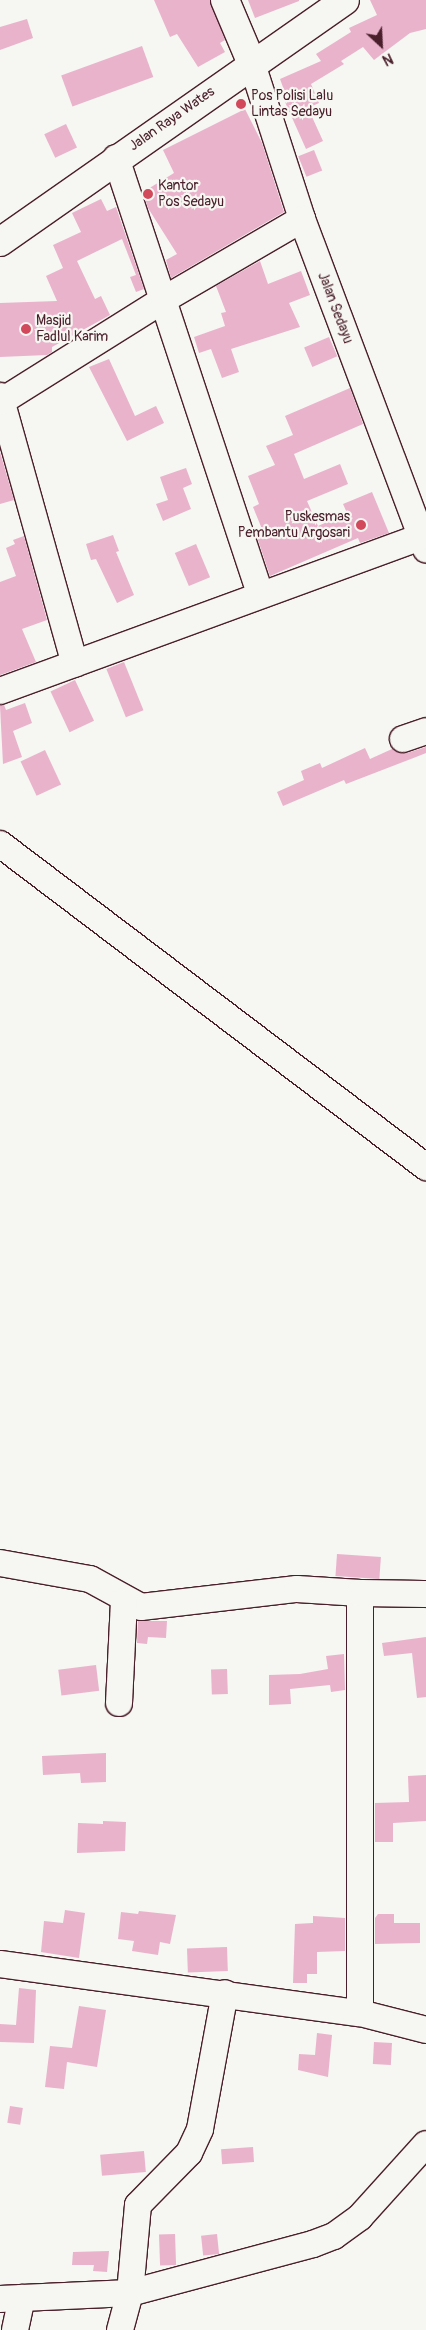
<!DOCTYPE html>
<html>
<head>
<meta charset="utf-8">
<style>
  body { margin:0 }
  #map { position:relative; width:426px; height:2330px; overflow:hidden; background:#f6f6f2; font-family:Pangolin,sans-serif }
  div>[style] { position:absolute }
  [style*='--x'] { left:calc(var(--x)*1px); top:calc(var(--y)*1px); width:calc(var(--w)*1px); rotate:calc(var(--a)*1deg) }
  .building>* { inset:0; background:#e9b3cc; transform-origin:0 0 }
  .roads { filter:drop-shadow(1px 0 #4a1f2b) drop-shadow(-1px 0 #4a1f2b) drop-shadow(0 1px #4a1f2b) drop-shadow(0 -1px #4a1f2b) }
  .minor>* { height:26px; margin:-13px; padding:0 13px; transform-origin:13px; border-radius:13px; background:#f6f6f2 }
  .major>* { height:28px; margin:-14px; padding:0 14px; transform-origin:14px; border-radius:14px; background:#f6f6f2 }
  .highway>* { height:28px; margin:-14px; padding:0 14px; transform-origin:14px; border-radius:14px; background:#f6f6f2 }
  .dots>* { width:14px; height:14px; translate:-50% -50%; box-sizing:border-box; border:2px solid #f6f6f2; border-radius:50% }
  span { translate:-50% -50%; white-space:nowrap; text-align:center; line-height:1.15; -webkit-text-stroke:4.5px #f6f6f2; paint-order:stroke }
  .poi-label { font-size:14px; color:#4a1f2b }
  .left { translate:0 -50%; text-align:left }
  .right { translate:-100% -50%; text-align:right }
  .street-label { font-size:14px; color:#4a1f2b }
  .north { position:absolute; left:356px; top:20px; width:50px; height:50px; -webkit-text-stroke:4px #f6f6f2; paint-order:stroke; rotate:155deg; font-size:14px; font-weight:700; line-height:20px; text-align:center; color:#4a1f2b }
  .north::after { content:''; display:block; margin:auto; width:18px; height:22px; background:#4a1f2b; clip-path:polygon(50% 0,100% 100%,50% 72%,0 100%) }
</style>
</head>
<body>
<div id="map">
  <div class="building">
    <div style="clip-path:polygon(154px 0,210px 0,225px 40px,220px 43px,225px 52px,198px 67px,177px 34px,170px 37px)"></div>
    <div style="clip-path:polygon(248px 0,299px 0,299px 1px,255px 18px)"></div>
    <div style="clip-path:polygon(370px 0,426px 0,426px 29px,410px 33px,374px 60px,363px 47px,341px 61px,344px 64px,311px 84px,319px 103px,308px 108px,323px 141px,306px 149px,285px 102px,288px 101px,280px 79px,321px 61px,316px 54px,351px 32px,349px 28px,377px 15px)"></div>
    <div style="clip-path:polygon(27px 19px,33px 38px,0 50px,0 27px)"></div>
    <div style="left:142px;top:46px;width:33px;height:86px;rotate:70deg"></div>
    <div style="clip-path:polygon(245px 109px,262px 143px,284px 212px,171px 278px,166px 260px,177px 254px,148px 208px,143px 192px,174px 173px,163px 150px)"></div>
    <div style="left:66px;top:124px;width:26px;height:24px;rotate:65deg"></div>
    <div style="left:314px;top:150px;width:22px;height:17px;rotate:68deg"></div>
    <div style="clip-path:polygon(101px 199px,107px 211px,116px 207px,144px 289px,136px 292px,130px 277px,136px 275px,122px 239px,77px 261px,95px 299px,101px 296px,110px 315px,52px 347px,52px 352px,47px 355px,0 357px,0 303px,57px 301px,46px 276px,63px 268px,53px 245px,81px 232px,72px 213px)"></div>
    <div style="clip-path:polygon(260px 261px,268px 284px,301px 271px,310px 295px,289px 303px,300px 327px,231px 349px,239px 372px,222px 378px,211px 349px,199px 353px,194px 337px,225px 326px,221px 313px,226px 312px,216px 286px)"></div>
    <div style="left:329px;top:337px;width:21px;height:27px;rotate:67deg"></div>
    <div style="clip-path:polygon(109px 359px,135px 416px,156px 406px,164px 423px,127px 441px,89px 367px)"></div>
    <div style="clip-path:polygon(350px 388px,363px 424px,294px 454px,304px 479px,340px 464px,348px 484px,307px 501px,318px 526px,347px 513px,343px 504px,372px 492px,389px 533px,360px 543px,358px 538px,270px 576px,255px 531px,262px 529px,253px 507px,259px 504px,248px 476px,275px 465px,266px 446px,293px 435px,285px 416px)"></div>
    <div style="clip-path:polygon(0 452px,14px 500px,0 504px)"></div>
    <div style="clip-path:polygon(186px 468px,192px 484px,183px 488px,191px 509px,163px 521px,156px 504px,168px 500px,160px 477px)"></div>
    <div style="clip-path:polygon(113px 535px,119px 551px,116px 552px,134px 595px,117px 603px,96px 559px,91px 560px,86px 544px)"></div>
    <div style="clip-path:polygon(24px 536px,47px 620px,22px 629px,36px 662px,0 675px,0 582px,16px 576px,6px 548px,15px 544px,13px 540px)"></div>
    <div style="left:196px;top:544px;width:36px;height:23px;rotate:67deg"></div>
    <div style="left:124px;top:662px;width:52px;height:19px;rotate:68deg"></div>
    <div style="left:75px;top:680px;width:45px;height:27px;rotate:65deg"></div>
    <div style="clip-path:polygon(25px 703px,32px 723px,13px 731px,22px 757px,3px 764px,0 706px,4px 705px,6px 710px)"></div>
    <div style="clip-path:polygon(426px 747px,426px 753px,416px 757px,346px 784px,344px 780px,283px 806px,277px 792px,304px 780px,301px 771px,320px 763px,322px 768px,365px 748px,370px 759px,392px 749px,407px 753px)"></div>
    <div style="left:45px;top:750px;width:38px;height:27px;rotate:65deg"></div>
    <div style="left:337px;top:1554px;width:44px;height:22px;rotate:4deg"></div>
    <div style="clip-path:polygon(138px 1621px,167px 1621px,166px 1638px,148px 1637px,147px 1644px,137px 1643px)"></div>
    <div style="clip-path:polygon(426px 1637px,426px 1697px,417px 1698px,412px 1653px,384px 1656px,382px 1643px)"></div>
    <div style="clip-path:polygon(344px 1654px,345px 1690px,331px 1692px,330px 1685px,290px 1689px,291px 1704px,269px 1705px,269px 1675px,300px 1674px,328px 1669px,326px 1656px)"></div>
    <div style="left:96px;top:1665px;width:26px;height:38px;rotate:83deg"></div>
    <div style="left:227px;top:1669px;width:25px;height:16px;rotate:88deg"></div>
    <div style="clip-path:polygon(106px 1753px,106px 1782px,81px 1783px,80px 1773px,43px 1775px,42px 1756px)"></div>
    <div style="clip-path:polygon(426px 1775px,426px 1821px,393px 1823px,393px 1842px,375px 1842px,375px 1803px,409px 1802px,408px 1776px)"></div>
    <div style="clip-path:polygon(103px 1821px,126px 1822px,125px 1851px,77px 1853px,78px 1823px,103px 1824px)"></div>
    <div style="clip-path:polygon(65px 1910px,85px 1913px,79px 1958px,41px 1952px,44px 1921px,63px 1923px)"></div>
    <div style="clip-path:polygon(139px 1911px,176px 1915px,170px 1944px,160px 1942px,158px 1955px,132px 1951px,134px 1941px,118px 1939px,121px 1912px,138px 1914px)"></div>
    <div style="clip-path:polygon(378px 1914px,394px 1914px,394px 1923px,420px 1923px,420px 1943px,375px 1944px,375px 1918px)"></div>
    <div style="clip-path:polygon(313px 1916px,345px 1918px,345px 1951px,317px 1952px,317px 1974px,307px 1974px,307px 1983px,293px 1983px,295px 1924px,313px 1923px)"></div>
    <div style="left:227px;top:1947px;width:24px;height:40px;rotate:88deg"></div>
    <div style="clip-path:polygon(19px 1988px,36px 1990px,34px 2043px,0 2042px,0 2024px,16px 2025px)"></div>
    <div style="clip-path:polygon(79px 2006px,106px 2010px,97px 2067px,67px 2062px,64px 2089px,45px 2087px,50px 2046px,72px 2048px)"></div>
    <div style="clip-path:polygon(317px 2033px,332px 2035px,328px 2077px,298px 2070px,299px 2054px,315px 2055px)"></div>
    <div style="left:374px;top:2042px;width:18px;height:22px;rotate:3deg"></div>
    <div style="left:10px;top:2106px;width:13px;height:17px;rotate:9deg"></div>
    <div style="left:253px;top:2147px;width:15px;height:32px;rotate:86deg"></div>
    <div style="left:144px;top:2151px;width:21px;height:44px;rotate:85deg"></div>
    <div style="left:175px;top:2234px;width:31px;height:16px;rotate:88deg"></div>
    <div style="left:217px;top:2234px;width:20px;height:16px;rotate:84deg"></div>
    <div style="clip-path:polygon(109px 2251px,107px 2272px,93px 2271px,94px 2265px,72px 2265px,73px 2252px)"></div>
  </div>
  <div class="roads">
    <div class="minor">
      <div style="--x:252;--y:64;--w:163;--a:72.1"></div>
      <div style="--x:302;--y:219;--w:353;--a:69.4"></div>
      <div style="--x:116;--y:158;--w:458;--a:71.7"></div>
      <div style="--x:0;--y:396;--w:278;--a:74.4"></div>
      <div style="--x:2;--y:401;--w:190;--a:-32.1"></div>
      <div style="--x:163;--y:300;--w:161;--a:-30.2"></div>
      <div style="--x:0;--y:691;--w:448;--a:-20.1"></div>
      <div style="--x:403;--y:739;--w:24;--a:-19"></div>
      <div style="--x:0;--y:844;--w:535;--a:37.17"></div>
      <div style="--x:0;--y:1563;--w:91;--a:10.1"></div>
      <div style="--x:90;--y:1579;--w:58;--a:28.8"></div>
      <div style="--x:141;--y:1607;--w:157;--a:-6.6"></div>
      <div style="--x:297;--y:1589;--w:63;--a:3.6"></div>
      <div style="--x:119;--y:1703;--w:102;--a:-87.2"></div>
      <div style="--x:0;--y:1964;--w:363;--a:7.8"></div>
      <div style="--x:360;--y:2013;--w:68;--a:14.4"></div>
      <div style="--x:360;--y:2013;--w:420;--a:-90"></div>
      <div style="--x:360;--y:1593;--w:66;--a:0.9"></div>
      <div style="--x:0;--y:2299;--w:130;--a:-2.6"></div>
      <div style="--x:130;--y:2293;--w:189;--a:-15"></div>
      <div style="--x:313;--y:2244;--w:22;--a:-21"></div>
      <div style="--x:334;--y:2236;--w:32;--a:-36"></div>
      <div style="--x:360;--y:2217;--w:98;--a:-47.9"></div>
      <div style="--x:15;--y:2330;--w:33;--a:-78"></div>
      <div style="--x:120;--y:2330;--w:38;--a:-75"></div>
      <div style="--x:130;--y:2293;--w:88;--a:-84.8"></div>
      <div style="--x:138;--y:2205;--w:73;--a:-45.6"></div>
      <div style="--x:189;--y:2153;--w:26;--a:-65"></div>
      <div style="--x:200;--y:2129;--w:138;--a:-79.6"></div>
    </div>
    <div class="major">
      <div style="--x:225;--y:0;--w:69;--a:67.1"></div>
    </div>
    <div class="highway">
      <div style="--x:0;--y:242;--w:421;--a:-35"></div>
    </div>
  </div>
  <div class="dots">
    <div style="left:241px;top:104px;background:#d1495b"></div>
    <div style="left:148px;top:194px;background:#d1495b"></div>
    <div style="left:26px;top:329px;background:#d1495b"></div>
    <div style="left:361px;top:525px;background:#d1495b"></div>
  </div>
  <div class="poi-label">
    <span class="left" style="left:251px;top:104px">Pos Polisi Lalu<br>Lintas Sedayu</span>
    <span class="left" style="left:158px;top:194px">Kantor<br>Pos Sedayu</span>
    <span class="left" style="left:36px;top:329px">Masjid<br>Fadlul Karim</span>
    <span class="right" style="left:350px;top:525px">Puskesmas<br>Pembantu Argosari</span>
  </div>
  <div class="street-label">
    <span style="left:172px;top:119px;rotate:-35deg">Jalan Raya Wates</span>
    <span style="left:335px;top:308px;rotate:69deg">Jalan Sedayu</span>
  </div>
  <div class="north">N</div>
</div>
</body>
</html>
